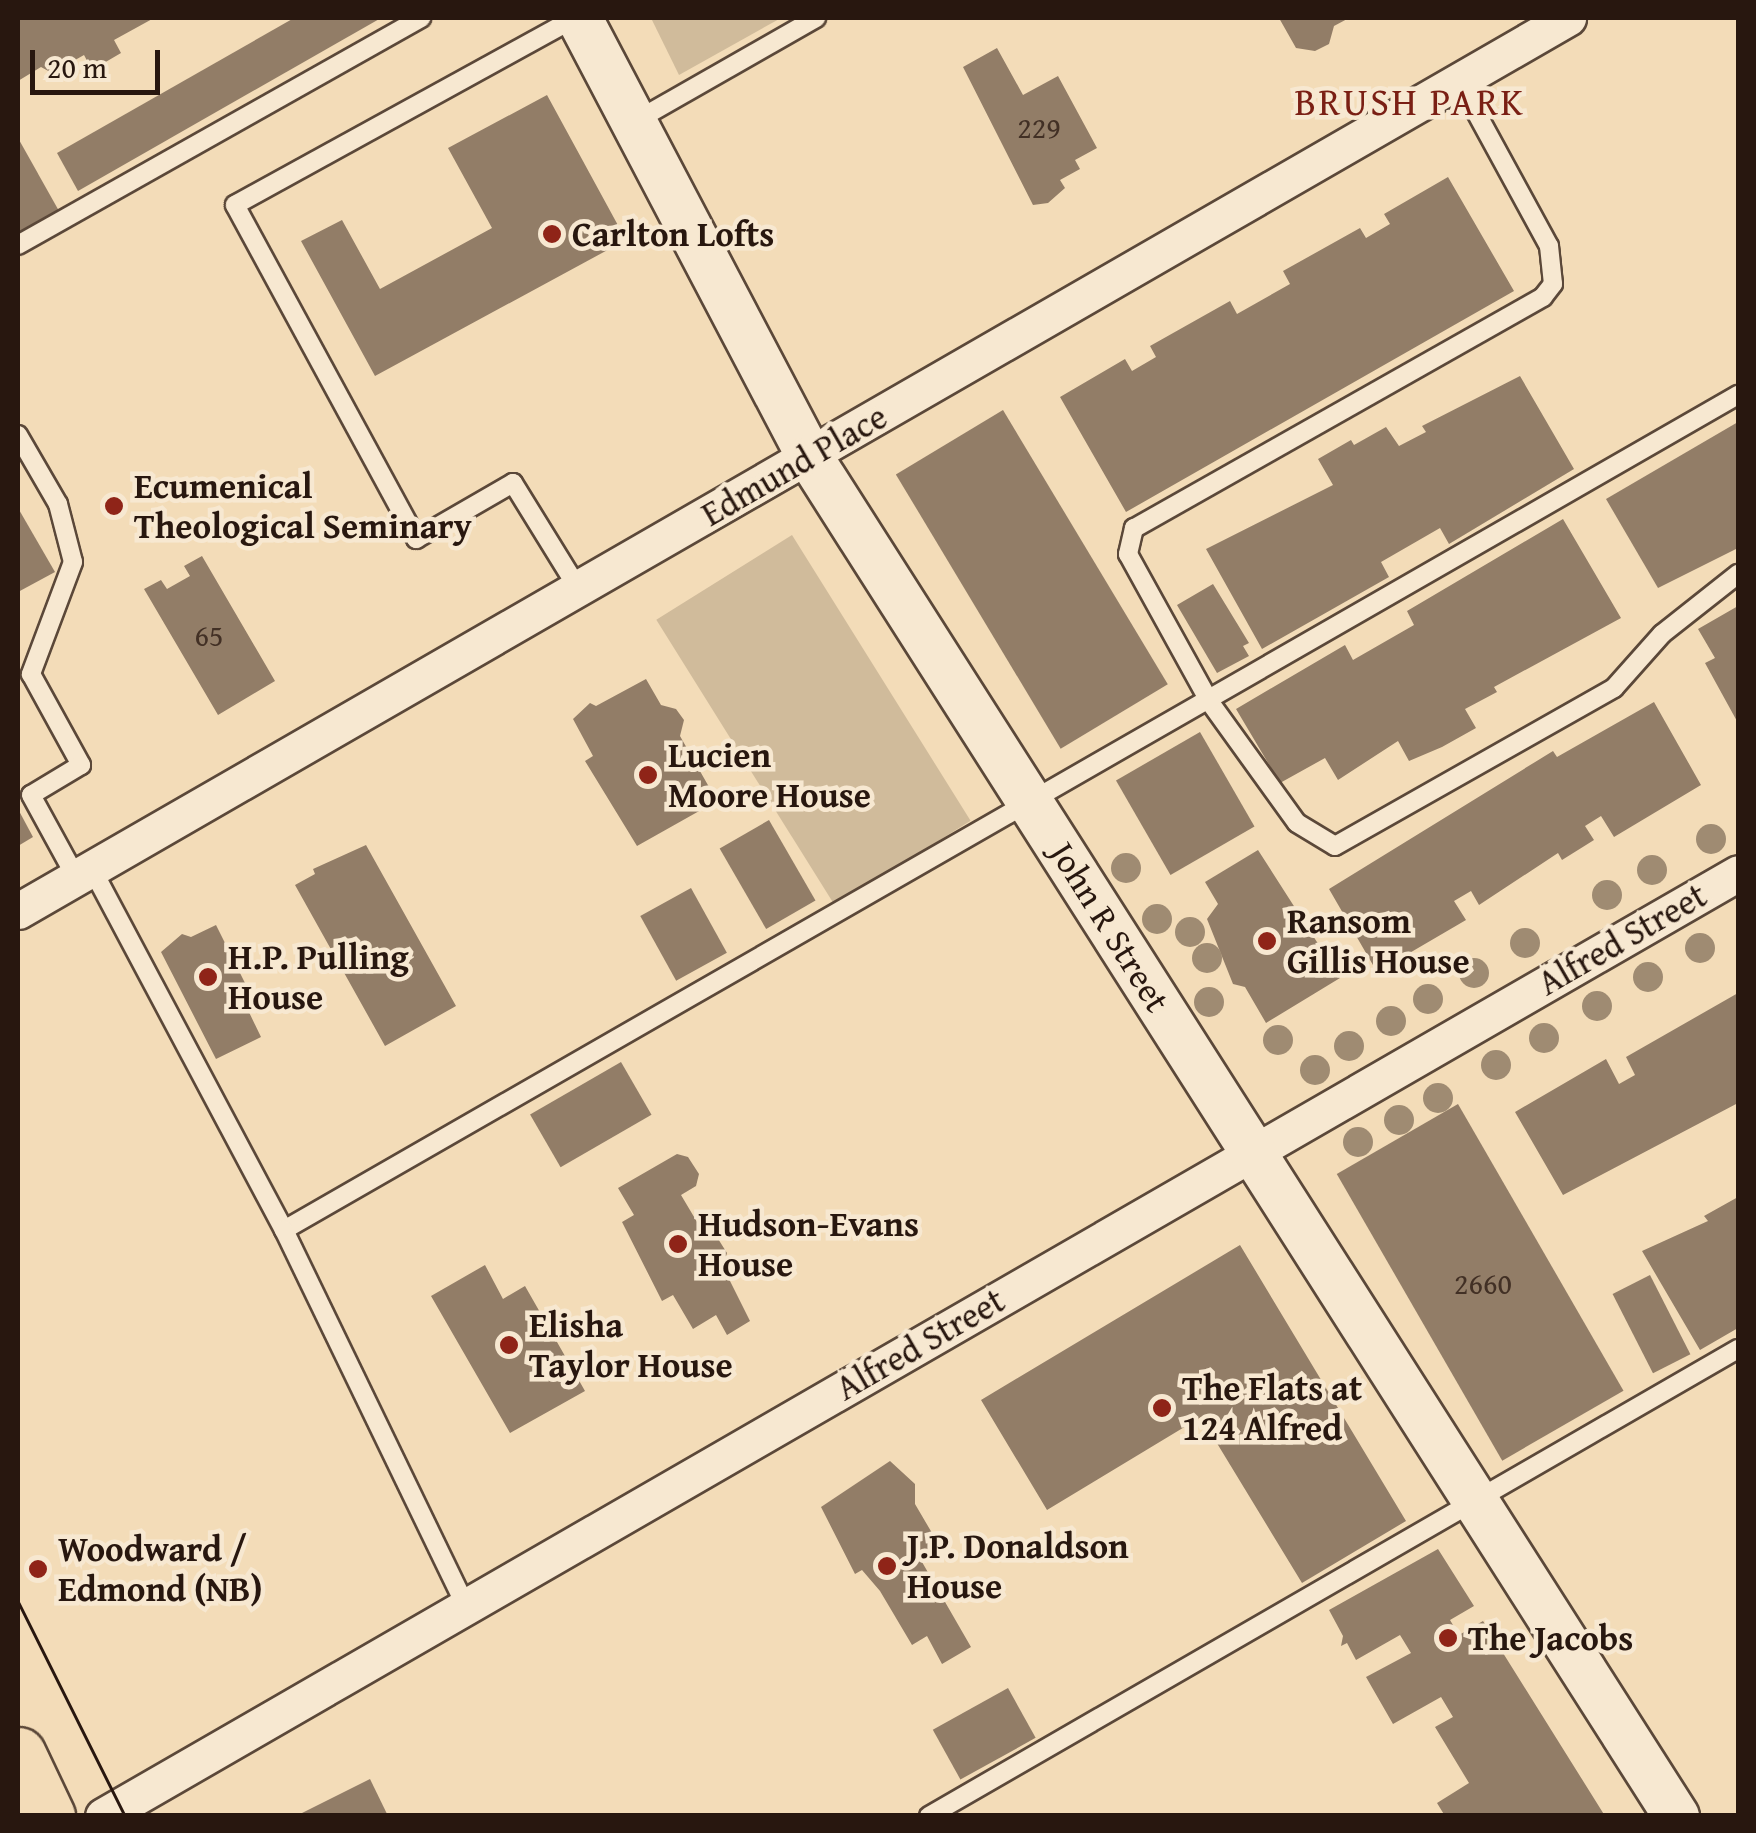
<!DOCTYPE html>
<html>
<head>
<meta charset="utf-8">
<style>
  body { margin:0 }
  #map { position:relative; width:1756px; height:1833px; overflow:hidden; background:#f3dcb8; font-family:"Gentium Book Plus",serif }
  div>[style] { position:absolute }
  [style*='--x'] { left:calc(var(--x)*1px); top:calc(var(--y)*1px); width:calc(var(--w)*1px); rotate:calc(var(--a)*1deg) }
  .green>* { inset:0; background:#d0bb9b; transform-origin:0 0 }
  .building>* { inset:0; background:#927d67; transform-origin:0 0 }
  .roads { filter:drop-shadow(2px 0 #5b4839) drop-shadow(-2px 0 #5b4839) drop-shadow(0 2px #5b4839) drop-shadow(0 -2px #5b4839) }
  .service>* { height:18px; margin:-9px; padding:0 9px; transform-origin:9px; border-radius:9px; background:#f7e8d1 }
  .minor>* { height:35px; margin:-17.5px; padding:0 17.5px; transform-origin:17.5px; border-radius:17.5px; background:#f7e8d1 }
  .tertiary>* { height:45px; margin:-22.5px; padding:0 22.5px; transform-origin:22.5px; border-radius:22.5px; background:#f7e8d1 }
  .primary>* { height:55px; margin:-27.5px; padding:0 27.5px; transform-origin:27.5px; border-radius:27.5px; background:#f3dcb8 }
  .tram>* { height:2.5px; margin:-1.25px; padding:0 1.25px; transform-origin:1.25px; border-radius:1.25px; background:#28170f }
  .trees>* { width:30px; height:30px; margin:-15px; border-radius:50%; background:#9f8b72 }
  .dots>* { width:28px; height:28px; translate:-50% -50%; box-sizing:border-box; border:5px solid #f7e8d1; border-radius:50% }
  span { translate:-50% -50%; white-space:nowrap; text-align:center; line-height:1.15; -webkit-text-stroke:9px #f7e8d1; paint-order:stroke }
  .number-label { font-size:30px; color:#423025 }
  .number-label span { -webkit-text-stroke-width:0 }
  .poi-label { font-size:35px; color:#28170f; font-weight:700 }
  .left { translate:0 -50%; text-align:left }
  .street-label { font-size:35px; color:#28170f }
  .neighbourhood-label { font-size:38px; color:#7a1f14; letter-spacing:2.5px }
  .frame { position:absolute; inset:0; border:20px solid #28170f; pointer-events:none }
  .scale { position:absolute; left:30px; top:50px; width:130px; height:45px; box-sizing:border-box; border:5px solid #28170f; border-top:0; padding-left:12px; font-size:30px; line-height:35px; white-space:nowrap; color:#28170f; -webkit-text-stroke:8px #f7e8d1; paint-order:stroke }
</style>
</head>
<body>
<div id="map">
  <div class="green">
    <div style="clip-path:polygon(651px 18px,781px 18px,679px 75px)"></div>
    <div style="left:792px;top:535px;width:337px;height:160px;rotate:58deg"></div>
  </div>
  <div class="building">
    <div style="clip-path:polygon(18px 18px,154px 18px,114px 40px,121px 53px,92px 70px,84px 55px,52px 73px,41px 67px,18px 81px)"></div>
    <div style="clip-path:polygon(294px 18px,381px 18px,78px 191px,57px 153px)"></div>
    <div style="clip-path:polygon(1279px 18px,1349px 18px,1334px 26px,1329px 44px,1315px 51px,1296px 48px)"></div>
    <div style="clip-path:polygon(997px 48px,1023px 95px,1058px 76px,1097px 148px,1075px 160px,1080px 169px,1060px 180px,1065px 188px,1048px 203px,1033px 205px,963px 67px)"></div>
    <div style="clip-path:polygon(547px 95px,626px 240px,375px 376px,301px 241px,342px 220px,380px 289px,492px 228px,448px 148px)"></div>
    <div style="clip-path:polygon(18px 138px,59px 211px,18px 235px)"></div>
    <div style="clip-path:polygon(1448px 177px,1514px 291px,1126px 512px,1060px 397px,1125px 359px,1132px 371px,1156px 357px,1150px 346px,1230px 301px,1237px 314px,1290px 284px,1283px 271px,1360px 228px,1366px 238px,1390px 224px,1384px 214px)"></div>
    <div style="clip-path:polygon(1520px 376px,1574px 469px,1449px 544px,1440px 528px,1381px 562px,1389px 577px,1262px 649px,1206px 549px,1333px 485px,1318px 459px,1351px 440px,1354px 445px,1386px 427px,1399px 446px,1426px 432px,1422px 426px)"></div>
    <div style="left:1003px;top:410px;width:320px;height:125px;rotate:59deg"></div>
    <div style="clip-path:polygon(1738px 422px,1738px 548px,1658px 588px,1606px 499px)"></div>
    <div style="clip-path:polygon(18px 508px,55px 572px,18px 592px)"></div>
    <div style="clip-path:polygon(1563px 519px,1621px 618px,1494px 687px,1497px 692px,1465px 709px,1476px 728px,1442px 747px,1409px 761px,1398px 741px,1338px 780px,1325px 758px,1280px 783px,1236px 709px,1345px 645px,1353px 660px,1414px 625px,1407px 611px)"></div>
    <div style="clip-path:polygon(202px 556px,275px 681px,218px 715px,144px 589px,161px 580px,167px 589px,190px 576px,184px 566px)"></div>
    <div style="clip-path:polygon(1213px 584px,1249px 643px,1243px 646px,1249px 656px,1217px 673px,1177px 605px)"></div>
    <div style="clip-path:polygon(1738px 606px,1738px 723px,1705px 663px,1715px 658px,1698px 629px)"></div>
    <div style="clip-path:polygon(646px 679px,661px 705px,676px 709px,684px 720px,680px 736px,717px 801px,637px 846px,585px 761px,593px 756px,573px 719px,590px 703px,596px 706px)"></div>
    <div style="clip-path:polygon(1654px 702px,1701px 785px,1614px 837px,1601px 816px,1585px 826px,1594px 840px,1562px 860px,1558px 853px,1479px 905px,1471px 891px,1454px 901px,1466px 920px,1377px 972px,1329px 889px,1553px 751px,1557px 757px)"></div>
    <div style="left:1200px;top:732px;width:109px;height:97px;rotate:60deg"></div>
    <div style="clip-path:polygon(18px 809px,33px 837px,18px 846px)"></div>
    <div style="left:769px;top:820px;width:93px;height:57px;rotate:60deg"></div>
    <div style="clip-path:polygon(366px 845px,456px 1006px,385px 1046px,295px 885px,315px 874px,313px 869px)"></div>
    <div style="clip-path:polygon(1258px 850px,1340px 978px,1266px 1023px,1245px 987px,1233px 984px,1207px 919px,1218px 904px,1205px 882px)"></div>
    <div style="left:691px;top:888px;width:74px;height:58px;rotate:61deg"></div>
    <div style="clip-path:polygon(216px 925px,254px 1001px,246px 1006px,261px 1037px,216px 1059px,161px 952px,182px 934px,191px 937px)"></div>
    <div style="clip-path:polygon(1738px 993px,1738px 1103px,1563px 1195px,1515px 1112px,1606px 1059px,1619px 1084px,1635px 1075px,1626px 1057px)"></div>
    <div style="left:621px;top:1062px;width:61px;height:105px;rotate:60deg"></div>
    <div style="left:1458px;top:1104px;width:331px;height:140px;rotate:60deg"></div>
    <div style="clip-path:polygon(677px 1154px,688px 1157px,699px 1174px,696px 1186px,681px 1195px,703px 1232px,715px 1234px,727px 1253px,723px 1267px,750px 1321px,727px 1335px,716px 1315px,693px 1329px,673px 1295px,662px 1301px,622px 1222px,634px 1215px,618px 1188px)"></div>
    <div style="clip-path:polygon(1738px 1197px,1738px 1328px,1700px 1350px,1642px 1251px,1708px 1221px,1704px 1216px)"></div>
    <div style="clip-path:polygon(1240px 1245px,1406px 1521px,1302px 1583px,1201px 1417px,1047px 1510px,981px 1400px)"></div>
    <div style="clip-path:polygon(485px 1265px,503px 1299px,525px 1286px,585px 1391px,510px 1433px,431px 1296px)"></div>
    <div style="left:1650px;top:1275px;width:89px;height:42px;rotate:63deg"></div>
    <div style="clip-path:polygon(890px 1461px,915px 1484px,915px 1504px,942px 1550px,922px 1562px,971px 1647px,942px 1664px,927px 1636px,912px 1645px,880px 1591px,862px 1570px,855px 1574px,821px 1507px)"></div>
    <div style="clip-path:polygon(1438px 1549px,1474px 1606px,1450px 1620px,1459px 1635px,1483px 1621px,1605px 1816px,1445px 1816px,1437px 1803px,1469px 1783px,1435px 1727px,1453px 1717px,1441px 1697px,1393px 1724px,1366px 1677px,1411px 1653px,1400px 1635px,1356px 1660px,1347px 1643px,1341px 1646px,1343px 1636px,1329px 1610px)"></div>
    <div style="left:1008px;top:1688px;width:57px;height:86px;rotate:61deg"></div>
    <div style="clip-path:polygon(370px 1779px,388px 1816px,296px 1816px)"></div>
  </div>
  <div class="roads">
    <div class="service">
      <div style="--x:575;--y:18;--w:388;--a:151.2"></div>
      <div style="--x:235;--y:205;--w:380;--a:61.5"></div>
      <div style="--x:416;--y:539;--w:112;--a:-30"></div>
      <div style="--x:513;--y:483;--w:126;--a:58.3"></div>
      <div style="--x:1459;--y:81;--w:188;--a:61.4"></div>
      <div style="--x:1549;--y:246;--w:38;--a:84"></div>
      <div style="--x:1553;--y:284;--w:16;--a:128"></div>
      <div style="--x:1543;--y:297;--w:470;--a:150.5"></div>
      <div style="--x:1134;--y:528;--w:27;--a:103"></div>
      <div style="--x:1128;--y:554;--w:168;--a:61.1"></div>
      <div style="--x:1209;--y:701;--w:150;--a:54.2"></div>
      <div style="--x:1297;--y:823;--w:44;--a:31.2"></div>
      <div style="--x:1335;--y:846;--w:321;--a:-29.5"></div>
      <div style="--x:1614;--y:688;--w:72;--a:-48.4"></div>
      <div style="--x:1662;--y:634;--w:97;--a:-38.3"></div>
      <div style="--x:632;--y:123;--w:212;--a:-29.7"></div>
      <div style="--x:18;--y:245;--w:463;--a:-29.4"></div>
      <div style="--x:18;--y:435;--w:80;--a:59.9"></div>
      <div style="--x:58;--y:504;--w:60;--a:75.5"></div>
      <div style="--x:73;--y:562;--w:120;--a:110.6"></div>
      <div style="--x:31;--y:674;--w:104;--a:61.2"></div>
      <div style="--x:81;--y:765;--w:58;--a:149"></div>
      <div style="--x:31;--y:795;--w:96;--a:61.3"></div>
      <div style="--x:92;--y:869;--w:409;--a:62"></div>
      <div style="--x:284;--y:1230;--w:1677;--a:-29.87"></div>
      <div style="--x:284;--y:1230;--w:418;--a:64.2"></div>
      <div style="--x:929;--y:1816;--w:934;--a:-30"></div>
    </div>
    <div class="minor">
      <div style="--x:18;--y:911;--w:1789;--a:-29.95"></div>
      <div style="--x:103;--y:1816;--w:1887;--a:-29.97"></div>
    </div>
    <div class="tertiary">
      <div style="--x:579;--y:18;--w:495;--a:62.3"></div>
      <div style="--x:809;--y:456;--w:1613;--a:57.48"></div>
    </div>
    <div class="primary">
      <div style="--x:18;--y:1755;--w:68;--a:64.6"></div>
    </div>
  </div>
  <div class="tram">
    <div style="--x:18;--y:1601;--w:240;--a:63.5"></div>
  </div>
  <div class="trees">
    <div style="left:1711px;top:839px"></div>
    <div style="left:1126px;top:868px"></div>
    <div style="left:1652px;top:870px"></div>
    <div style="left:1607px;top:895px"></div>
    <div style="left:1157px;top:919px"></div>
    <div style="left:1190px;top:932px"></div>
    <div style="left:1525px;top:943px"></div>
    <div style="left:1700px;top:948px"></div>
    <div style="left:1207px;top:958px"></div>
    <div style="left:1474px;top:973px"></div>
    <div style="left:1648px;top:977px"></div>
    <div style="left:1428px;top:999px"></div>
    <div style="left:1209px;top:1002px"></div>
    <div style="left:1597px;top:1006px"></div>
    <div style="left:1391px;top:1021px"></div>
    <div style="left:1544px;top:1038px"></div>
    <div style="left:1278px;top:1040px"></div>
    <div style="left:1349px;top:1046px"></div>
    <div style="left:1496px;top:1065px"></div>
    <div style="left:1315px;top:1070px"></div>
    <div style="left:1438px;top:1098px"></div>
    <div style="left:1399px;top:1120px"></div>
    <div style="left:1358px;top:1142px"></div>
  </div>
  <div class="dots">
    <div style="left:552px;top:234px;background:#8f2418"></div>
    <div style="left:114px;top:506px;background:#8f2418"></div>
    <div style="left:648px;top:775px;background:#8f2418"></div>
    <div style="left:1267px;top:941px;background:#8f2418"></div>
    <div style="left:208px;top:977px;background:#8f2418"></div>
    <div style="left:678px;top:1244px;background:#8f2418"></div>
    <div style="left:509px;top:1345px;background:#8f2418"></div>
    <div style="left:1162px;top:1408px;background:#8f2418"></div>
    <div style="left:887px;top:1566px;background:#8f2418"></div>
    <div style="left:38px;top:1569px;background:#8f2418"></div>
    <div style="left:1448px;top:1638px;background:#8f2418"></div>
  </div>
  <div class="number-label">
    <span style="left:1039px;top:127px">229</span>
    <span style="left:209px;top:635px">65</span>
    <span style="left:1483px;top:1283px">2660</span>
  </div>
  <div class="poi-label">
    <span class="left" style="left:572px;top:234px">Carlton Lofts</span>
    <span class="left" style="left:134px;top:506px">Ecumenical<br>Theological Seminary</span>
    <span class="left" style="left:668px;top:775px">Lucien<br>Moore House</span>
    <span class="left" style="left:1287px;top:941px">Ransom<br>Gillis House</span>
    <span class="left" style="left:228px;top:977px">H.P. Pulling<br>House</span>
    <span class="left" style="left:698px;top:1244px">Hudson-Evans<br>House</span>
    <span class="left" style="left:529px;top:1345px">Elisha<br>Taylor House</span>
    <span class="left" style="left:1182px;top:1408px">The Flats at<br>124 Alfred</span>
    <span class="left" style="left:907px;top:1566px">J.P. Donaldson<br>House</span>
    <span class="left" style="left:58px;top:1569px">Woodward /<br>Edmond (NB)</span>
    <span class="left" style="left:1468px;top:1638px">The Jacobs</span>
  </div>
  <div class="street-label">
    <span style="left:794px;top:465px;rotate:-30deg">Edmund Place</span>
    <span style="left:1110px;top:927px;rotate:58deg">John R Street</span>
    <span style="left:1622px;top:939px;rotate:-30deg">Alfred Street</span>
    <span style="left:920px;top:1344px;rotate:-30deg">Alfred Street</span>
  </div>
  <div class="neighbourhood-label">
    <span style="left:1410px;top:102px">BRUSH PARK</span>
  </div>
  <div class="frame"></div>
  <div class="scale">20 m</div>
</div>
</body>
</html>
